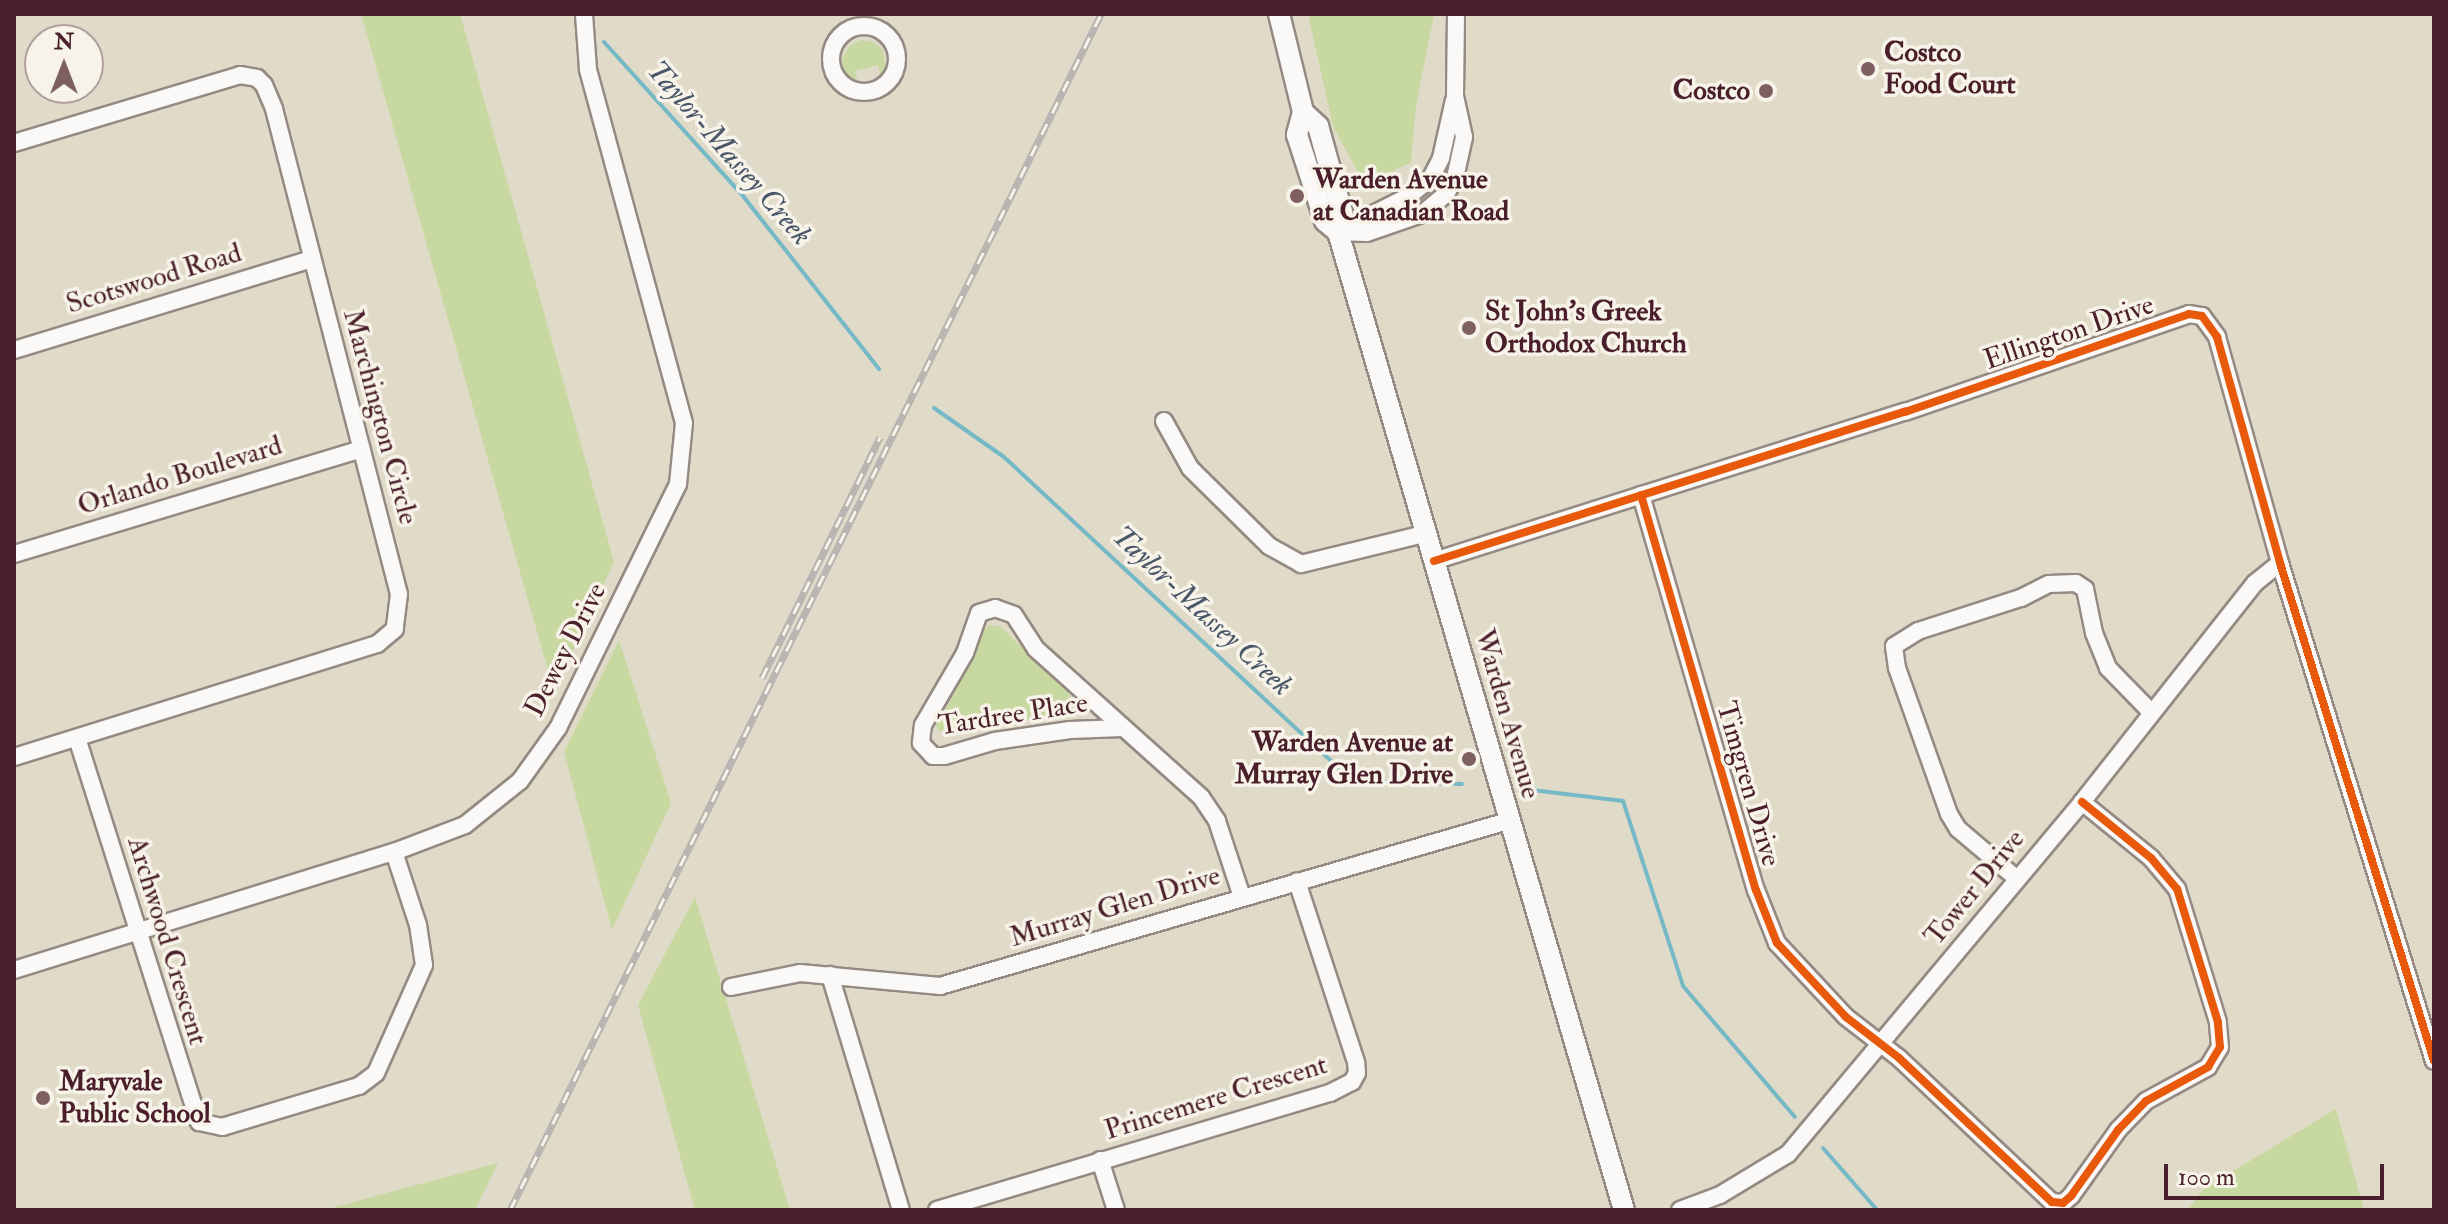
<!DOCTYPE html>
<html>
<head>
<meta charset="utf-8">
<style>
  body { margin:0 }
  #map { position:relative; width:2448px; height:1224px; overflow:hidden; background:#e0dac8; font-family:"IM FELL Double Pica",serif }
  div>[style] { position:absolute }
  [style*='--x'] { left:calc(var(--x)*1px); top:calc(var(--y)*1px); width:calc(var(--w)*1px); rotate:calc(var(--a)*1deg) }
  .green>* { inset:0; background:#c7d8a0 }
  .stream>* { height:4px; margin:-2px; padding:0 2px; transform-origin:2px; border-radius:2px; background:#75b9c7 }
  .roads { filter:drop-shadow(2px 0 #948a83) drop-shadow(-2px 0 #948a83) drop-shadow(0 2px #948a83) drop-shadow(0 -2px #948a83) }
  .minor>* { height:16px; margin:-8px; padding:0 8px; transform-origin:8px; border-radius:8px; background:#faf9f7 }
  .minor>.ring { margin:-8px; padding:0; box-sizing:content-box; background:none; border:16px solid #faf9f7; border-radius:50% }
  .major>* { height:20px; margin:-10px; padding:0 10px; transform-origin:10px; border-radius:10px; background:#faf9f7 }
  .rail>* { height:7px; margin-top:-3.5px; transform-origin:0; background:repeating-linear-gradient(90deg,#f7f3e8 0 12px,#b8b2b1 0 24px); box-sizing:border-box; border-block:2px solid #b8b2b1 }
  .cycleway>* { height:8px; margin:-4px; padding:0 4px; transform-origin:4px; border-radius:4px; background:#e8590c }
  .dots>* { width:22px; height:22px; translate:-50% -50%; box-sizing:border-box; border:4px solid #f7f3e8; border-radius:50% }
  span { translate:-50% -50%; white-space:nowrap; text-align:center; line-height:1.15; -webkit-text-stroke:7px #f7f3e8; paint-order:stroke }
  .poi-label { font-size:28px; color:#4a1f2b; font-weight:700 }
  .left { translate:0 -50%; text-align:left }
  .right { translate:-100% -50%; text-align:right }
  .street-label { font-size:28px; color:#4a1f2b }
  .water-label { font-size:30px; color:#495769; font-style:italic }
  .frame { position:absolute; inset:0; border:16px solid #4a1f2b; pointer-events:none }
  .north { position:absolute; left:24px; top:24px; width:80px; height:80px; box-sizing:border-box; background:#f7f3e8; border:2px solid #b29e9c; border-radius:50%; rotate:0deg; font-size:22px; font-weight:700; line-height:32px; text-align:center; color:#4a1f2b }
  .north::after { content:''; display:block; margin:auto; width:28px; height:36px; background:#7e6062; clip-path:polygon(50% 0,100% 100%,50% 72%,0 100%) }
  .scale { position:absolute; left:2164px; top:1164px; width:220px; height:36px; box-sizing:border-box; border:4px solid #4a1f2b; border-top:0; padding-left:10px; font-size:24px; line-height:28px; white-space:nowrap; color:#4a1f2b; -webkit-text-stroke:6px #f7f3e8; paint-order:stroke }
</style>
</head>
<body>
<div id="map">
  <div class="green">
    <div style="clip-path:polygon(361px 14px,460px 14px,614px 562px,554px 691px)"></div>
    <div style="clip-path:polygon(1308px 14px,1434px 14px,1416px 106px,1411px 162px,1365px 185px,1333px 126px)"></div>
    <div style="clip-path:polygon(861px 40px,873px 42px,882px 49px,886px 65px,881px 76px,878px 65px,855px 71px,858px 83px,845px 74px,842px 59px,850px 45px)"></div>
    <div style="clip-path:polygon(990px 625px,1001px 627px,1069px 693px,1074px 710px,1068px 714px,941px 732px,936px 726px,971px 663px,981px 631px)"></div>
    <div style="clip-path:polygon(619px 640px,671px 803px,612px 930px,564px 752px)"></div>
    <div style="clip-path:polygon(695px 897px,790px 1210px,695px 1210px,638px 1005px)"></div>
    <div style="clip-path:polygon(2336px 1109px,2364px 1210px,2188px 1210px,2202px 1190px)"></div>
    <div style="clip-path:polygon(498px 1163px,475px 1210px,324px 1210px)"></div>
  </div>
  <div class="stream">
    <div style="--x:604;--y:42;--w:207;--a:47.9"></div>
    <div style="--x:743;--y:196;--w:220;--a:51.8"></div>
    <div style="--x:934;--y:408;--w:85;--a:35"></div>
    <div style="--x:1004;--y:457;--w:467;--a:42.9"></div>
    <div style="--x:1346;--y:775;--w:16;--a:22"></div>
    <div style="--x:1361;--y:781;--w:101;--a:1.7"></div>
    <div style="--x:1532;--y:790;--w:92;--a:6.9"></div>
    <div style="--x:1623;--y:801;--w:194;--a:72"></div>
    <div style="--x:1683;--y:986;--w:172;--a:49.5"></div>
    <div style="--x:1823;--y:1148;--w:82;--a:48.9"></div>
  </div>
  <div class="roads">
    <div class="minor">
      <div class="ring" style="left:831px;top:26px;width:50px;height:50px"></div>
      <div style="--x:14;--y:143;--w:236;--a:-16.7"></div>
      <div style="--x:240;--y:75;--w:17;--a:10"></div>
      <div style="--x:257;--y:78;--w:10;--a:45"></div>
      <div style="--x:264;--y:85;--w:26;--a:67"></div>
      <div style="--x:274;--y:109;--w:501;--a:75.55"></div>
      <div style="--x:399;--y:594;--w:35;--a:97"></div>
      <div style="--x:395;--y:629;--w:23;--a:140"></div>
      <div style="--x:377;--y:644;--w:380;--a:162.7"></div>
      <div style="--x:1340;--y:231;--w:77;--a:-26.9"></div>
      <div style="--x:1409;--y:196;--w:28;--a:-39"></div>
      <div style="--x:1431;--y:178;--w:22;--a:-63"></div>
      <div style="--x:1441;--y:158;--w:59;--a:-77.4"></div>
      <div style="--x:1338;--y:232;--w:29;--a:2"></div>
      <div style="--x:1367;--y:233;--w:58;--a:-19.1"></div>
      <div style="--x:1422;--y:214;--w:31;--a:-40"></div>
      <div style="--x:1446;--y:194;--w:18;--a:-61"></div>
      <div style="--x:1455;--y:178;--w:42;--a:-77.6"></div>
      <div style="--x:1464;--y:137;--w:42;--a:-102.4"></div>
      <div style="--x:1455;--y:96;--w:82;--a:-89.3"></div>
      <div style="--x:14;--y:350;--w:311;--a:-17"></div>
      <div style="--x:1164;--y:421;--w:54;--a:61"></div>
      <div style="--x:1190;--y:468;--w:111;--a:44.6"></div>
      <div style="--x:1269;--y:546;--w:37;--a:29"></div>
      <div style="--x:1301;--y:564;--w:127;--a:-13.7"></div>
      <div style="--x:1641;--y:495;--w:411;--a:73.8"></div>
      <div style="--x:1756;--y:890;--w:57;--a:68.4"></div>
      <div style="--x:1777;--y:943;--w:101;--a:47"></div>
      <div style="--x:1846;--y:1017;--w:67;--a:37.7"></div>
      <div style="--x:1899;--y:1058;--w:210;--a:43.3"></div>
      <div style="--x:2052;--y:1202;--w:11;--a:5"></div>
      <div style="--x:2063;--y:1203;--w:11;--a:-41"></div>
      <div style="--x:2071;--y:1196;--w:81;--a:-54.5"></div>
      <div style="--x:2118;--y:1130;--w:40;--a:-46"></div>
      <div style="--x:2146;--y:1101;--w:71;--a:-28.7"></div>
      <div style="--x:2208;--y:1067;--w:23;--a:-59"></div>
      <div style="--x:2220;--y:1047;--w:25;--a:-95"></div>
      <div style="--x:2218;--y:1022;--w:139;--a:-107.1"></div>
      <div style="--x:2177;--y:889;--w:40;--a:-130"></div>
      <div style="--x:2151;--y:858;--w:89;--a:-140.9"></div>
      <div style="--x:14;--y:554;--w:363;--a:-16.8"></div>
      <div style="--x:1434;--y:561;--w:494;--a:-17.6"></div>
      <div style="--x:1905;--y:412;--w:300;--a:-19"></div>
      <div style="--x:2189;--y:314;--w:13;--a:9"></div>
      <div style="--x:2202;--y:316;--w:26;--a:54"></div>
      <div style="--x:2217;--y:337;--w:235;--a:74.4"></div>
      <div style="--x:2280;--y:563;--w:521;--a:72.82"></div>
      <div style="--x:1122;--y:728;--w:52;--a:177.8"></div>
      <div style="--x:1070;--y:730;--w:76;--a:171.7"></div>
      <div style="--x:995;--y:741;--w:53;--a:163.6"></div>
      <div style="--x:944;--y:756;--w:11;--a:180"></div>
      <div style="--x:933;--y:756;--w:18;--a:-133"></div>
      <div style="--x:921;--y:743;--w:18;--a:-84"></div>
      <div style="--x:923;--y:725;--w:83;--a:-59.7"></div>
      <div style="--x:965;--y:653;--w:42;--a:-70.7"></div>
      <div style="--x:979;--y:613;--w:17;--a:-17"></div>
      <div style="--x:995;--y:608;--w:20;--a:20"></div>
      <div style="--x:1014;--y:615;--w:40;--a:57.1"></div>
      <div style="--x:1036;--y:649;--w:222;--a:41.9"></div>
      <div style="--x:1201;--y:797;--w:29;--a:56"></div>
      <div style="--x:1217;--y:821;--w:80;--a:71.8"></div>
      <div style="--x:77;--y:738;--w:403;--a:72.4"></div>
      <div style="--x:199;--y:1122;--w:24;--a:12"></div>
      <div style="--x:222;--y:1127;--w:143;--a:-16.7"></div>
      <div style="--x:359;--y:1086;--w:21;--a:-37"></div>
      <div style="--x:376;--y:1073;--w:118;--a:-66"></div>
      <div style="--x:424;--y:965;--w:40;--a:-98.5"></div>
      <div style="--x:418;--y:925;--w:77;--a:-108.2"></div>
      <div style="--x:2016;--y:878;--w:76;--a:-139.8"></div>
      <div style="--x:1958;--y:829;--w:17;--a:-121"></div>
      <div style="--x:1949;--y:814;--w:155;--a:-109.6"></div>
      <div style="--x:1897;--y:668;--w:22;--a:-98"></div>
      <div style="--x:1894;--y:646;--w:28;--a:-32"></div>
      <div style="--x:1918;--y:631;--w:108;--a:-17.8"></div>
      <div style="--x:2021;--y:598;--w:31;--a:-27"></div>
      <div style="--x:2049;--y:584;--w:27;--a:-2"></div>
      <div style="--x:2076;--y:583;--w:11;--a:34"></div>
      <div style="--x:2085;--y:589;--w:45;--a:78.4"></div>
      <div style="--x:2094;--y:633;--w:38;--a:68"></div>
      <div style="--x:2108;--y:668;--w:62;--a:45.7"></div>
      <div style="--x:14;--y:970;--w:398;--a:-17.3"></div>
      <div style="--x:394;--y:852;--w:76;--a:-20.8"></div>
      <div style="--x:465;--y:825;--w:70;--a:-38.7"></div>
      <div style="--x:520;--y:781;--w:65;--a:-54.4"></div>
      <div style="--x:558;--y:728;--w:272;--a:-63.8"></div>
      <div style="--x:678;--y:484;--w:61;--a:-84.4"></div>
      <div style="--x:684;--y:423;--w:367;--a:-105.2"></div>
      <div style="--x:588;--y:69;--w:55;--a:-94.2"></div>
      <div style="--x:830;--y:975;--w:245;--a:73.2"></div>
      <div style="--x:731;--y:987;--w:70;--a:-11.5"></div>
      <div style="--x:800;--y:973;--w:141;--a:5.3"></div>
      <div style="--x:940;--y:986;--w:591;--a:-16.2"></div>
      <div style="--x:1100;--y:1160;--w:52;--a:72.3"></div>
      <div style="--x:937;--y:1210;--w:410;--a:-16.6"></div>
      <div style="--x:1330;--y:1093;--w:25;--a:-27"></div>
      <div style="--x:1352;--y:1082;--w:10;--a:-61"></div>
      <div style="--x:1357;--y:1073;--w:11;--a:-95"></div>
      <div style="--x:1356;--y:1062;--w:190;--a:-108.1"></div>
      <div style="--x:1680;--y:1210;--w:43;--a:-20.6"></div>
      <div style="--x:1720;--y:1195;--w:79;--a:-31.1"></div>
      <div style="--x:1788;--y:1154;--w:459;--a:-50.1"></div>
      <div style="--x:2082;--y:802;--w:279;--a:-51.7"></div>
      <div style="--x:2255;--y:583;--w:32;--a:-39"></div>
    </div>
    <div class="major">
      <div style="--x:1279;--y:14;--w:101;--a:76.2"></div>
      <div style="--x:1303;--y:112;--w:24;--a:105"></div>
      <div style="--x:1297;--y:135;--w:90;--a:72"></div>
      <div style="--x:1325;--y:221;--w:17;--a:40"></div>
      <div style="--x:1303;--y:112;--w:21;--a:43"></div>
      <div style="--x:1318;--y:126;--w:89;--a:74.4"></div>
      <div style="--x:1342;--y:212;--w:20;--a:101"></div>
      <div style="--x:1338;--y:232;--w:1019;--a:73.7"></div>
    </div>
  </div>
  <div class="rail">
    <div style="--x:762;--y:678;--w:268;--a:-63.9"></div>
    <div style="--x:510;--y:1210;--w:1334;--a:-63.7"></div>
  </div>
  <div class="cycleway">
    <div style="--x:1641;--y:495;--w:411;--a:73.8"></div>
    <div style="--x:1756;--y:890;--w:57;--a:68.4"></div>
    <div style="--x:1777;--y:943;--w:101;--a:47"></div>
    <div style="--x:1846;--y:1017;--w:67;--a:37.7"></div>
    <div style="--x:1899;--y:1058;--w:210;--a:43.3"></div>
    <div style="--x:2052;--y:1202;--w:11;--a:5"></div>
    <div style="--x:2063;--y:1203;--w:11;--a:-41"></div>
    <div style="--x:2071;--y:1196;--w:81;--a:-54.5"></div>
    <div style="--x:2118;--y:1130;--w:40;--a:-46"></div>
    <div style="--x:2146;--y:1101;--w:71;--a:-28.7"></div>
    <div style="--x:2208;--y:1067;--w:23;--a:-59"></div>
    <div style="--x:2220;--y:1047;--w:25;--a:-95"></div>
    <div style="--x:2218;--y:1022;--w:139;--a:-107.1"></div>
    <div style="--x:2177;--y:889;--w:40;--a:-130"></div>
    <div style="--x:2151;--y:858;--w:89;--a:-140.9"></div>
    <div style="--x:1434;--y:561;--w:494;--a:-17.6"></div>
    <div style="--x:1905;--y:412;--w:300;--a:-19"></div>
    <div style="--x:2189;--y:314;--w:13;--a:9"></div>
    <div style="--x:2202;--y:316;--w:26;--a:54"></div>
    <div style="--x:2217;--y:337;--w:235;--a:74.4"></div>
    <div style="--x:2280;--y:563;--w:521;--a:72.82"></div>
  </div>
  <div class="dots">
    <div style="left:1868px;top:69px;background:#7e6062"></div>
    <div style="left:1766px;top:91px;background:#7e6062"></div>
    <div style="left:1297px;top:196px;background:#7e6062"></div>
    <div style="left:1469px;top:328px;background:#7e6062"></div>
    <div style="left:1469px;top:759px;background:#7e6062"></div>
    <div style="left:43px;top:1098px;background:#7e6062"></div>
  </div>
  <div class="poi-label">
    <span class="left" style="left:1884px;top:69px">Costco<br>Food Court</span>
    <span class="right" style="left:1750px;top:91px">Costco</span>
    <span class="left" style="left:1313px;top:196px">Warden Avenue<br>at Canadian Road</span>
    <span class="left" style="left:1485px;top:328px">St John's Greek<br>Orthodox Church</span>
    <span class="right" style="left:1453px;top:759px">Warden Avenue at<br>Murray Glen Drive</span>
    <span class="left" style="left:59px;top:1098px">Maryvale<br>Public School</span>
  </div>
  <div class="street-label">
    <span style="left:154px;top:279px;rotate:-17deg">Scotswood Road</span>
    <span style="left:2069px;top:333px;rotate:-19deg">Ellington Drive</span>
    <span style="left:380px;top:417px;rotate:75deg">Marchington Circle</span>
    <span style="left:180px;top:476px;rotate:-17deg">Orlando Boulevard</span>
    <span style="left:566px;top:650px;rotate:-63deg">Dewey Drive</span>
    <span style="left:1507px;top:714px;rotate:74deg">Warden Avenue</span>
    <span style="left:1013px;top:715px;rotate:-9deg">Tardree Place</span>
    <span style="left:1748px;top:784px;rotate:74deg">Timgren Drive</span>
    <span style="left:1975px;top:888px;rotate:-51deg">Tower Drive</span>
    <span style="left:1115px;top:907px;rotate:-17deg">Murray Glen Drive</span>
    <span style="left:167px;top:941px;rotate:73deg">Archwood Crescent</span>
    <span style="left:1216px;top:1098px;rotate:-17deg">Princemere Crescent</span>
  </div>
  <div class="water-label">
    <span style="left:729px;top:153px;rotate:49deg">Taylor-Massey Creek</span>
    <span style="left:1202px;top:611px;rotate:43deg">Taylor-Massey Creek</span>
  </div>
  <div class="frame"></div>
  <div class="north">N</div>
  <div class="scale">100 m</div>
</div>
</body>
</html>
